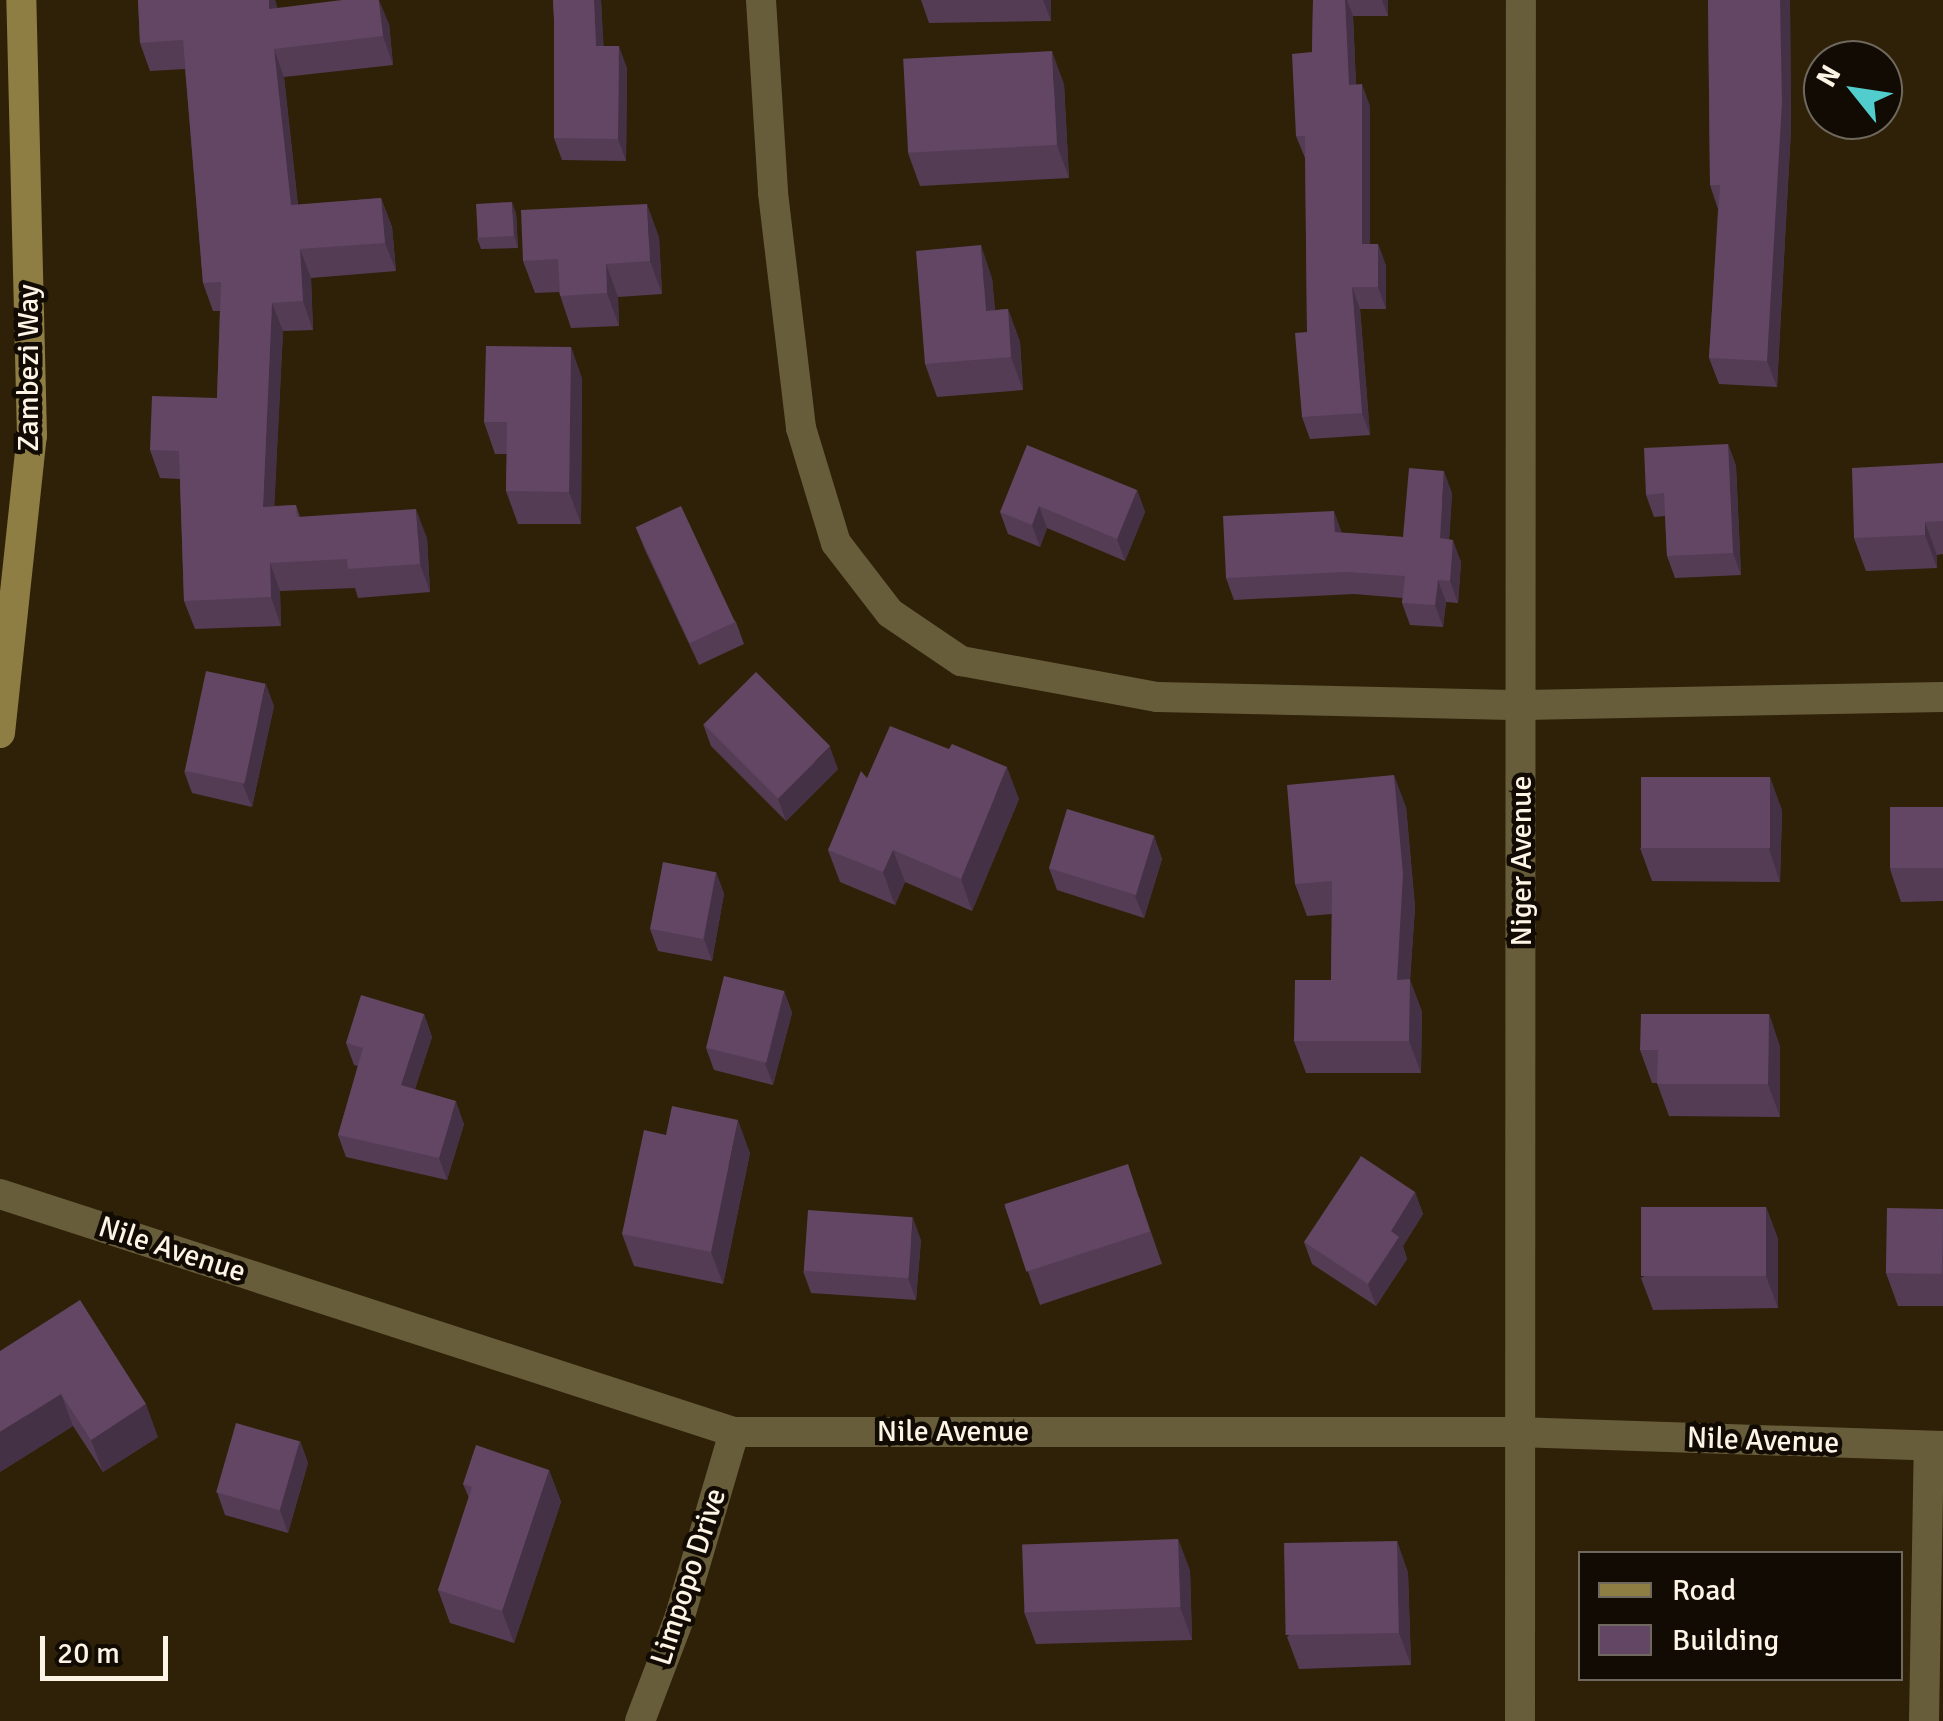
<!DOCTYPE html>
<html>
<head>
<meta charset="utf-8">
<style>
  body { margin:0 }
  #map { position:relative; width:1943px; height:1721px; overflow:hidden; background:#2e2108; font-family:Signika,sans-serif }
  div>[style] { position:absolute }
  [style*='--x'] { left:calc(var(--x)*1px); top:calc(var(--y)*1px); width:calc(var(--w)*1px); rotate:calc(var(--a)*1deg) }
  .street>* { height:30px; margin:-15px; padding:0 15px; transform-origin:15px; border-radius:15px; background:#685d3a }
  .secondary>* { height:30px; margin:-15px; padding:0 15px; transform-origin:15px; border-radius:15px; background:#8f7e43 }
  .wall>* { inset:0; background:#543c55 }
  .shaded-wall>* { inset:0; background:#453145 }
  .building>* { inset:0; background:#624663; transform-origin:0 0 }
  span { translate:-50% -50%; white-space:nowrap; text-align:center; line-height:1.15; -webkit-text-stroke:9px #110b03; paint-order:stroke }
  .street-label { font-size:30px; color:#fdf4e5 }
  .legend { position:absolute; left:1578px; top:1551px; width:325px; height:130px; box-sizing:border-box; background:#110b03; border:2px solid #6f685d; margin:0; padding:12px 18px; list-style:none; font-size:30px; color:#fdf4e5 }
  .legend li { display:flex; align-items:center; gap:20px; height:50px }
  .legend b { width:50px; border:2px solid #6f685d }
  .north { position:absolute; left:1803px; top:40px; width:100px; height:100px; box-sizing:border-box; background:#110b03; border:2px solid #6f685d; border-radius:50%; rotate:300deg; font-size:28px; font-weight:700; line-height:40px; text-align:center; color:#fdf4e5 }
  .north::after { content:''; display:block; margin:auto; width:35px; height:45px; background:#52cdcd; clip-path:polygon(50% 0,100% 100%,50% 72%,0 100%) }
  .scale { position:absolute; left:40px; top:1636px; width:128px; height:45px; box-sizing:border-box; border:5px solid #fdf4e5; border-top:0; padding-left:12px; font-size:30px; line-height:35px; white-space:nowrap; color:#fdf4e5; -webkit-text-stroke:8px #110b03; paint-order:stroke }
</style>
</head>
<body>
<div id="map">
  <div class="street">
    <div style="--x:761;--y:0;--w:193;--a:86.4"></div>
    <div style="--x:773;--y:193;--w:237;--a:83.2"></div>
    <div style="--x:801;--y:428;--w:120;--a:73.1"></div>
    <div style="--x:836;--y:543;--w:88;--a:52.4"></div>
    <div style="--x:890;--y:613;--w:86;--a:34.1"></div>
    <div style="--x:961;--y:661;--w:199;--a:10.4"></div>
    <div style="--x:1157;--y:697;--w:366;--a:1.3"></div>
    <div style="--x:1523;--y:705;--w:420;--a:-1.1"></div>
    <div style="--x:0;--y:1194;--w:772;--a:17.97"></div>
    <div style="--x:734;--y:1432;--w:785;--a:0"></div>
    <div style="--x:1519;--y:1432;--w:424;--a:1.9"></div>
    <div style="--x:640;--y:1721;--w:112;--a:-69.1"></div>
    <div style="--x:680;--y:1616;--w:192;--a:-73.6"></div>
    <div style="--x:1520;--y:1721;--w:1721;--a:-89.97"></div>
    <div style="--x:1924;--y:1721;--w:275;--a:-89"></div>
  </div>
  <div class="secondary">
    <div style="--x:0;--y:733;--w:299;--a:-83.9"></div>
    <div style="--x:32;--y:436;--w:436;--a:-91.4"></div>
  </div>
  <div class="wall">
    <div style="clip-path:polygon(138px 0,275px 0,277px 8px,389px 24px,393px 65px,284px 77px,298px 205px,381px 198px,392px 227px,396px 271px,311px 278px,313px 330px,283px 331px,274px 506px,296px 505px,300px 517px,427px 538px,430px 592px,358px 598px,355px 588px,280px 591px,281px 626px,195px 629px,184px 601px,180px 479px,160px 478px,150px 450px,217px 398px,220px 311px,213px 311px,203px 283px,185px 69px,150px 71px,140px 43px)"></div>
    <div style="clip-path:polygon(553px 0,601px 0,603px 46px,627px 68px,626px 161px,562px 160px,554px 138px,554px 19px)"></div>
    <div style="clip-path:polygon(921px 0,1051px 0,1051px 21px,929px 23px)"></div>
    <div style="clip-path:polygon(1313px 0,1388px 0,1388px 16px,1353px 16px,1356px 85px,1370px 106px,1370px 244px,1378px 244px,1386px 266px,1386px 309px,1360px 309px,1370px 435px,1310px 439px,1302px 417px,1307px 332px,1305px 158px,1296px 136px,1312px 52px)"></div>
    <div style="clip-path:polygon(1708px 0,1790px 0,1791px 129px,1777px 387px,1719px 384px,1709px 358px,1718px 209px,1710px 185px)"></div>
    <div style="clip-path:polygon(1064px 84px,1069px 178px,920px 186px,908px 153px)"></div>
    <div style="clip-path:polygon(516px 213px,518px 248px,481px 249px,477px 238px)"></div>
    <div style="clip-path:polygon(659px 237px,662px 294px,618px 297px,619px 326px,571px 328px,559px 292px,535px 293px,523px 261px)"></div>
    <div style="clip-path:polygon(992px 278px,995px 310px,1008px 309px,1020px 342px,1023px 390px,937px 397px,925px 364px)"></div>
    <div style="clip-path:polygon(571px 347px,582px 379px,581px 524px,518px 524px,506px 491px,507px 454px,495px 454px,484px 422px)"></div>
    <div style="clip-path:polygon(1728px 444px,1736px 466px,1741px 575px,1675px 578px,1667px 556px,1665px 516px,1654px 517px,1646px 495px)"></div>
    <div style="clip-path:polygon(1943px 463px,1943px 554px,1937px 555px,1937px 568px,1866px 571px,1854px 538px)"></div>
    <div style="clip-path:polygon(1137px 490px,1145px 512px,1125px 561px,1047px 528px,1040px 547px,1008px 534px,1000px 512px)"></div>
    <div style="clip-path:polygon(1452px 493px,1449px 539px,1461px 562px,1458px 603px,1446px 602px,1443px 627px,1410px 625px,1402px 603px,1403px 598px,1354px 594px,1234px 600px,1226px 578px,1342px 533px,1403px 537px)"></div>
    <div style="clip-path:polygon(636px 528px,736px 622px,744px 644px,699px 665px,645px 550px)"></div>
    <div style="clip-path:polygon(274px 706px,252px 807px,192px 793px,184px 771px)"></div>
    <div style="clip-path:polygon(703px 724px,838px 769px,786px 821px,711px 746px)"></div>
    <div style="clip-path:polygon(867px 778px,1019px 799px,972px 911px,905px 882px,895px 905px,840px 882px,828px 850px)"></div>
    <div style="clip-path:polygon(1406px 807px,1415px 907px,1410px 980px,1422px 1012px,1421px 1073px,1306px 1073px,1294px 1041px,1331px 980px,1332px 914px,1307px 916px,1295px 884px)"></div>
    <div style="clip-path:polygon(1943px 807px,1943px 901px,1901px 902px,1890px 869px)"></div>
    <div style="clip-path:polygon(1782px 810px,1780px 882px,1652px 881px,1640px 848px)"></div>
    <div style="clip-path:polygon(1154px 836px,1162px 859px,1144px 918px,1057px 890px,1049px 868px)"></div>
    <div style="clip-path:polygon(716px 872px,724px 894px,712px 961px,658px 951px,650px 929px)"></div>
    <div style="clip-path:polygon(784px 991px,792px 1013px,773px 1085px,714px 1070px,706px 1048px)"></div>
    <div style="clip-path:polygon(424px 1014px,432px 1037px,415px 1089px,464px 1124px,447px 1180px,346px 1157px,338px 1135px,358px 1066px,354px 1065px,346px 1043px)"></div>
    <div style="clip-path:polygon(1769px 1014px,1780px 1047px,1780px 1117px,1669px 1116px,1657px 1083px,1652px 1083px,1640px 1050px)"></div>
    <div style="clip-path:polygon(750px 1153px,723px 1284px,634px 1266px,622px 1234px)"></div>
    <div style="clip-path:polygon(1415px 1192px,1423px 1214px,1403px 1246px,1407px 1259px,1376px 1306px,1312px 1264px,1304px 1242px)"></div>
    <div style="clip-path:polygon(1139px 1197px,1162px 1264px,1040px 1305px,1005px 1207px)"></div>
    <div style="clip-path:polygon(1766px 1207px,1778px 1239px,1778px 1308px,1653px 1310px,1641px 1278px)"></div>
    <div style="clip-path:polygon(1943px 1209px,1943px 1306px,1898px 1306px,1886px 1273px)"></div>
    <div style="clip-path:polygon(921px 1240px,916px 1300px,811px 1293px,803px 1271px)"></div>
    <div style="clip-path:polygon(80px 1300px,158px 1437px,103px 1472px,73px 1426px,0 1472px)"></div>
    <div style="clip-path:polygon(300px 1441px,308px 1463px,288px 1533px,225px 1515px,217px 1492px)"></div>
    <div style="clip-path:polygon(549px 1470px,561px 1502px,514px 1643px,450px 1623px,438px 1590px,469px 1498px,463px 1484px)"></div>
    <div style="clip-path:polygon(1178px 1539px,1190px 1571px,1192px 1640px,1036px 1644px,1024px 1612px)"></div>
    <div style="clip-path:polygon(1397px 1541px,1408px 1573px,1411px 1665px,1299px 1669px,1287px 1637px)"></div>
  </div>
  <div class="shaded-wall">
    <div style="clip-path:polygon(269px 0,275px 0,278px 10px,269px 9px)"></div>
    <div style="clip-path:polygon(379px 0,389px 24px,393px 65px,383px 36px)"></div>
    <div style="clip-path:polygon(594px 0,601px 0,605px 68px,596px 46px)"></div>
    <div style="clip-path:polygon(1043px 0,1051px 0,1051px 21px)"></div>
    <div style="clip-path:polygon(1345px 0,1347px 0,1353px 16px,1357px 107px,1349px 85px)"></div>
    <div style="clip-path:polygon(1382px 0,1388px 0,1388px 16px)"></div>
    <div style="clip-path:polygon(1780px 0,1790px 0,1791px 129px,1777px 387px,1767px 361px)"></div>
    <div style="clip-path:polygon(619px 46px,627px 68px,626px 161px,618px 139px)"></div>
    <div style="clip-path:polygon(274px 49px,284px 77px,301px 234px,291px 205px)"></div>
    <div style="clip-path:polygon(1052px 51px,1064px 84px,1069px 178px,1057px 145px)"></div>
    <div style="clip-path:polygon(1362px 84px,1370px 106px,1370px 266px,1362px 244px)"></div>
    <div style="clip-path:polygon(381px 198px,392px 227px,396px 271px,385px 243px)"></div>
    <div style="clip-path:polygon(512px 202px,516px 213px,518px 248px,514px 236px)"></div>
    <div style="clip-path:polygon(647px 204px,659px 237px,662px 294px,650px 261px)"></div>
    <div style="clip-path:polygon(1378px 244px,1386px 266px,1386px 309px,1378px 287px)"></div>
    <div style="clip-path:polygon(981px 245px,992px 278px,998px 344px,986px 311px)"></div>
    <div style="clip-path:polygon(300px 249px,311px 278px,313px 330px,303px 301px)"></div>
    <div style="clip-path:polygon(606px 264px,618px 297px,619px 326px,607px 293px)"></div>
    <div style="clip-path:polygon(1352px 287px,1360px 309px,1370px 435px,1362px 413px)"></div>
    <div style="clip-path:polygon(272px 303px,283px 331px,273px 535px,263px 507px)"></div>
    <div style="clip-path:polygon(1008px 309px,1020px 342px,1023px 390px,1011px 357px)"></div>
    <div style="clip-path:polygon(571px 347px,582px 379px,581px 524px,569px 492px)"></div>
    <div style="clip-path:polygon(1728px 444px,1736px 466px,1741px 575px,1733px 553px)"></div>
    <div style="clip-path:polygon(1444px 471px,1452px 493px,1448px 561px,1440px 538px)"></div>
    <div style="clip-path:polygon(1137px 490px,1145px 512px,1125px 561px,1117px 539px)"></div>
    <div style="clip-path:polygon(1039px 506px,1047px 528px,1040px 547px,1032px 525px)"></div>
    <div style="clip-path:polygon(416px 509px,427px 538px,430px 592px,420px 564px)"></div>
    <div style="clip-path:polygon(1334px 511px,1342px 533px,1335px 532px)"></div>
    <div style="clip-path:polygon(1925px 522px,1937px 555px,1937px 568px,1925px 535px)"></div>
    <div style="clip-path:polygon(1453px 540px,1461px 562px,1458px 603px,1450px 581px)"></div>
    <div style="clip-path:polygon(270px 563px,280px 591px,281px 626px,271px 597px)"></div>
    <div style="clip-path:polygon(1438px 580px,1446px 602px,1443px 627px,1435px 605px)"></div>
    <div style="clip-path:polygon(266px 684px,274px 706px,252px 807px,243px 785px)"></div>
    <div style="clip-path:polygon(830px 747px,838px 769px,786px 821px,778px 799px)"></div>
    <div style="clip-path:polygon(1007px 767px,1019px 799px,972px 911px,961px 879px)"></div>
    <div style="clip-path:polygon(1394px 775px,1406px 807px,1415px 907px,1410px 980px,1422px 1012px,1421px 1073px,1409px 1041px,1397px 980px)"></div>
    <div style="clip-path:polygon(1770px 777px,1782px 810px,1780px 882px,1769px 849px)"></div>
    <div style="clip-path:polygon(1154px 836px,1162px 859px,1144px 918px,1135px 896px)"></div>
    <div style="clip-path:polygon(893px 850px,905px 882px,895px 905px,883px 872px)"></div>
    <div style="clip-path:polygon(716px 872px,724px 894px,712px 961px,704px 939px)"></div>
    <div style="clip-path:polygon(784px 991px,792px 1013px,773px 1085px,765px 1063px)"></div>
    <div style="clip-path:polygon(424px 1014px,432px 1037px,409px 1107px,401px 1085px)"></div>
    <div style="clip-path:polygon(1769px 1014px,1780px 1047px,1780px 1117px,1768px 1084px)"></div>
    <div style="clip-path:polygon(456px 1101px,464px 1124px,447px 1180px,439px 1158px)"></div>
    <div style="clip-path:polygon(738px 1120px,750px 1153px,723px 1284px,711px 1252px)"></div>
    <div style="clip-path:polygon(1415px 1192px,1423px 1214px,1403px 1246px,1407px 1259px,1376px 1306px,1368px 1284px,1391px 1231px)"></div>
    <div style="clip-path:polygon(1766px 1207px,1778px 1239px,1778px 1308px,1766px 1276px)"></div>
    <div style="clip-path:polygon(913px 1218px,921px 1240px,916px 1300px,908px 1278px)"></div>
    <div style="clip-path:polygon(61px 1394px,73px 1426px,0 1472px,0 1432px)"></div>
    <div style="clip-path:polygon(146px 1404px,158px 1437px,103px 1472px,91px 1440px)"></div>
    <div style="clip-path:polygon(300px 1441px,308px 1463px,288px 1533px,280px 1510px)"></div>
    <div style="clip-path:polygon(549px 1470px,561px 1502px,514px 1643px,502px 1611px)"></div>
    <div style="clip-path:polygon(1178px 1539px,1190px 1571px,1192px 1640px,1180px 1607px)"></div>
    <div style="clip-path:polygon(1397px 1541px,1408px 1573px,1411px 1665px,1399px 1633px)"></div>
  </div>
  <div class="building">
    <div style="clip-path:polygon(138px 0,269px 0,269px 9px,342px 0,379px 0,383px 36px,274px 49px,291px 205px,381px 198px,385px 243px,300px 249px,303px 301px,272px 303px,263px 507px,296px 505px,297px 517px,416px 509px,420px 564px,348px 569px,347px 559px,270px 563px,271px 597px,184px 601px,179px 451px,150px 450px,152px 396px,217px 398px,221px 282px,203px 283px,183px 40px,140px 43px)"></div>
    <div style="clip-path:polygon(553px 0,594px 0,596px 46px,619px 46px,618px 139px,554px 138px,554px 19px)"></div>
    <div style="clip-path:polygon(1313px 0,1345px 0,1349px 85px,1362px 84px,1362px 244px,1378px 244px,1378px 287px,1352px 287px,1362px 413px,1302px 417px,1295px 333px,1307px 332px,1305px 136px,1296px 136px,1292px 54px,1312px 52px)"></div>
    <div style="clip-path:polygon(1708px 0,1780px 0,1782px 102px,1767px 361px,1709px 358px,1720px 185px,1710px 185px)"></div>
    <div style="left:1052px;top:51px;width:94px;height:149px;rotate:87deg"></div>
    <div style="left:512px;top:202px;width:34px;height:36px;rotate:87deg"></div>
    <div style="clip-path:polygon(647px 204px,650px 261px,606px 264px,607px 293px,560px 296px,558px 259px,523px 261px,521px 210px)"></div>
    <div style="clip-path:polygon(981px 245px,986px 311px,1008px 309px,1011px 357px,925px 364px,916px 251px)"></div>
    <div style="clip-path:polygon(486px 346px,571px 347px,569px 492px,506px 491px,507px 422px,484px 422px)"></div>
    <div style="clip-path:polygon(1728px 444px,1733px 553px,1667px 556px,1664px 493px,1646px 495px,1644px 448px)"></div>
    <div style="clip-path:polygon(1027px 445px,1137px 490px,1117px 539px,1039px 506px,1032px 525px,1000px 512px)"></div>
    <div style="clip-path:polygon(1943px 463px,1943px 521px,1925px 522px,1925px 535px,1854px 538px,1852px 468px)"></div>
    <div style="clip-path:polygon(1409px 468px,1444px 471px,1440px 538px,1453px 540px,1450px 581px,1438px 580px,1435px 605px,1402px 603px,1405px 576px,1346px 572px,1226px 578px,1223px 516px,1334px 511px,1335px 532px,1403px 537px)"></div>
    <div style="left:681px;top:506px;width:128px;height:50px;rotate:65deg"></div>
    <div style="left:206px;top:671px;width:61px;height:102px;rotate:12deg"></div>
    <div style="left:756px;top:672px;width:105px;height:74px;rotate:45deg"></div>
    <div style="clip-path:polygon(890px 726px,949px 749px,952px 744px,1007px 767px,961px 879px,893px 850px,883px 872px,828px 850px,861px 771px,867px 778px)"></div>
    <div style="clip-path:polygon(1394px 775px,1403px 874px,1397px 980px,1410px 979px,1409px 1041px,1294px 1041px,1295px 980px,1331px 980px,1332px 881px,1295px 884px,1287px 785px)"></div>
    <div style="left:1641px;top:777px;width:129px;height:71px"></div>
    <div style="left:1943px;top:807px;width:61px;height:53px;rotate:90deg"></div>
    <div style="left:1067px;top:809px;width:91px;height:62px;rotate:17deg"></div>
    <div style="left:663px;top:862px;width:54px;height:68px;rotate:11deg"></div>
    <div style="left:724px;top:976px;width:62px;height:74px;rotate:14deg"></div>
    <div style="clip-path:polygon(361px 995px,424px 1014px,401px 1085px,456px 1101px,439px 1158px,338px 1135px,363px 1048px,346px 1043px)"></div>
    <div style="clip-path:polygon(1641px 1014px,1769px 1014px,1768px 1084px,1657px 1084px,1658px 1050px,1640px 1050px)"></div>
    <div style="clip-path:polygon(672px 1106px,738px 1120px,711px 1252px,622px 1234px,644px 1130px,666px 1135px)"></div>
    <div style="clip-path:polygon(1361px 1156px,1415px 1192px,1391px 1231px,1399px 1237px,1368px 1284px,1304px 1242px)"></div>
    <div style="left:1128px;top:1164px;width:71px;height:130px;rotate:72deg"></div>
    <div style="left:1766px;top:1207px;width:69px;height:125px;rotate:90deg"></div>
    <div style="left:1887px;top:1208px;width:56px;height:65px;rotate:1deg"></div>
    <div style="left:808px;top:1210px;width:105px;height:61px;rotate:4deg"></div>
    <div style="clip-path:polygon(80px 1300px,146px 1404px,91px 1440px,61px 1394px,0 1432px,0 1351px)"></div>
    <div style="left:236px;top:1423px;width:66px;height:72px;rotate:16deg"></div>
    <div style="clip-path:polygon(476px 1445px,549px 1470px,502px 1611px,438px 1590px,472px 1487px,463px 1484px)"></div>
    <div style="left:1178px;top:1539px;width:68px;height:156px;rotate:88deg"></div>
    <div style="left:1397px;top:1541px;width:92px;height:113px;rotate:89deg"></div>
  </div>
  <div class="street-label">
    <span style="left:29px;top:368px;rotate:-90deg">Zambezi Way</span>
    <span style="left:1522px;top:861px;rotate:-90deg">Niger Avenue</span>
    <span style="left:172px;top:1250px;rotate:18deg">Nile Avenue</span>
    <span style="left:953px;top:1432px">Nile Avenue</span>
    <span style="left:1763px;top:1441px;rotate:2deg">Nile Avenue</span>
    <span style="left:689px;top:1577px;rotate:-72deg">Limpopo Drive</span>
  </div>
  <ul class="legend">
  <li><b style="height:12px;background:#8f7e43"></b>Road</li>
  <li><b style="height:28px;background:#624663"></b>Building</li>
  </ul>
  <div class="north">N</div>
  <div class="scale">20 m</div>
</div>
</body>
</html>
